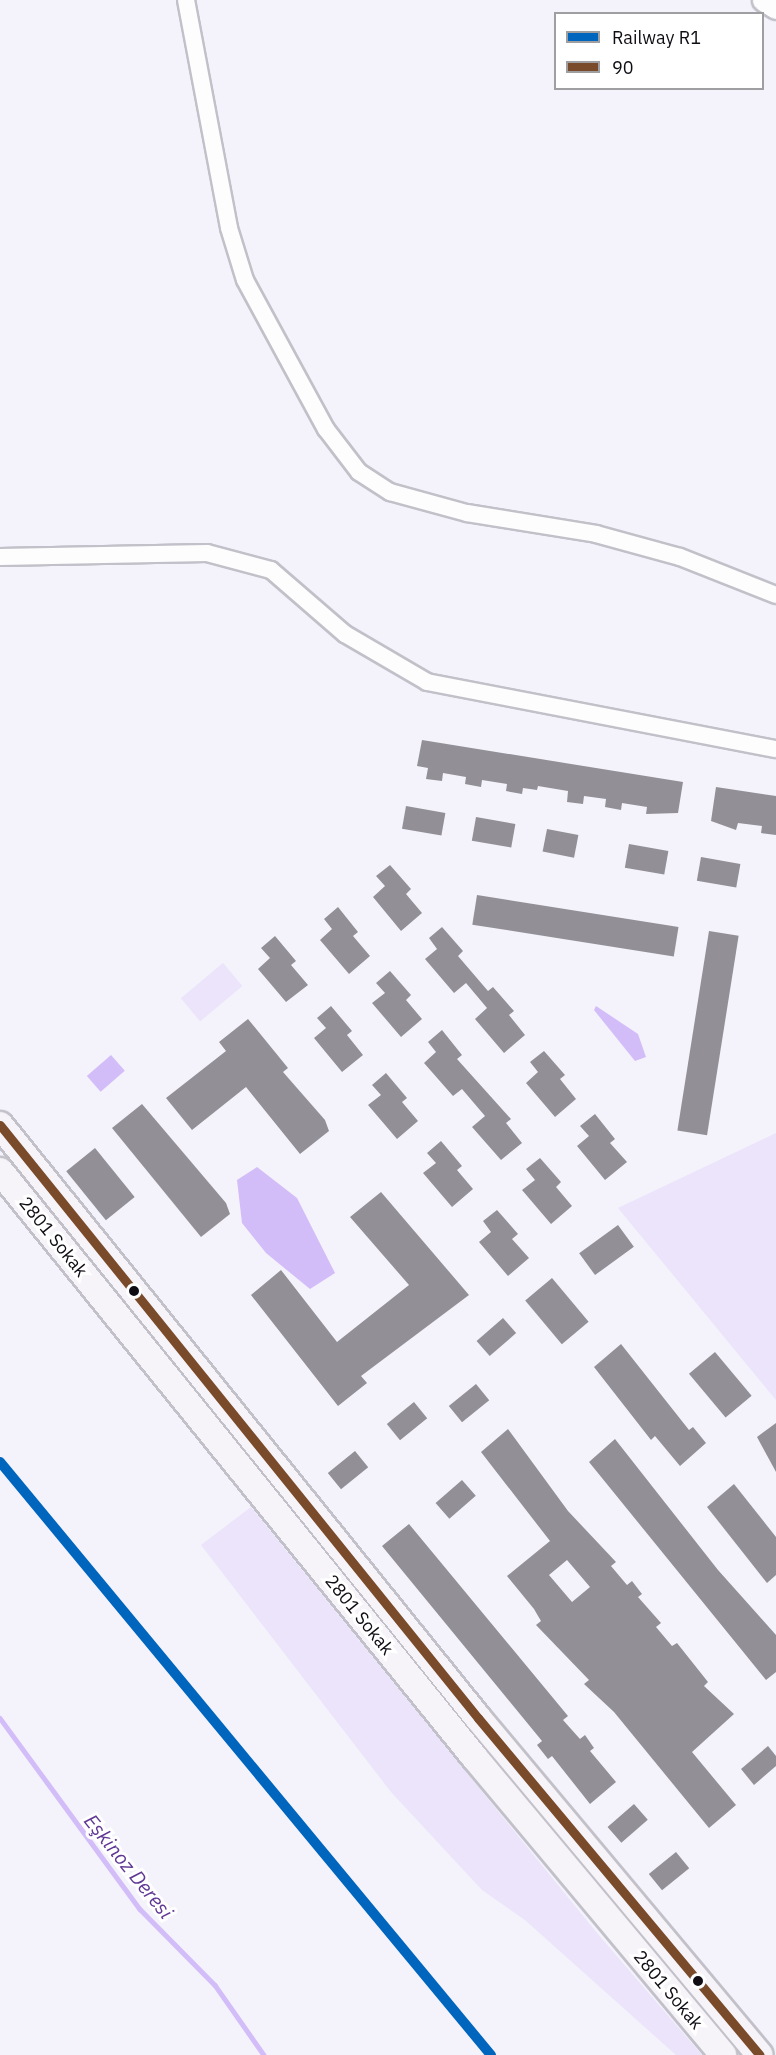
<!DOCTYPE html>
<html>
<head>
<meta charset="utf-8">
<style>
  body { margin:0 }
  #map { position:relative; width:776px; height:2055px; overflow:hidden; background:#f4f2fb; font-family:"IBM Plex Sans",sans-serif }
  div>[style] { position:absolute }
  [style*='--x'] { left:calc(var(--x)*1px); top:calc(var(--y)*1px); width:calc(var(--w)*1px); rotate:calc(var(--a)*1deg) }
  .green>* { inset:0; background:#ebe4fa; transform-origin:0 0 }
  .water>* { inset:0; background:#d2bdf8; transform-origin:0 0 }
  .stream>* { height:4.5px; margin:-2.25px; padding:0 2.25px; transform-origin:2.25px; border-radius:2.25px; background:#d2bdf8 }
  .building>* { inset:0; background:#929096; transform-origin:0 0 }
  .roads { filter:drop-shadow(2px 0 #c2c0c8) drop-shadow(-2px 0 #c2c0c8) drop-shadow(0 2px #c2c0c8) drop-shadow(0 -2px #c2c0c8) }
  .minor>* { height:16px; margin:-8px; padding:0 8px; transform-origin:8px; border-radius:8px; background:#fdfdfe }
  .tertiary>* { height:21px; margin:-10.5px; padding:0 10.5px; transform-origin:10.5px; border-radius:10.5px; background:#fdfdfe }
  .primary>* { height:26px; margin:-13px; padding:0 13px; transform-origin:13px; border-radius:13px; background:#f6f4f9 }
  .bus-1>* { height:9px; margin:-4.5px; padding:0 4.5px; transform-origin:4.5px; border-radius:4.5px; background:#7a4b2a }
  .rail-1>* { height:10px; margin:-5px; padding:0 5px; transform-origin:5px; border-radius:5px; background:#0065bd }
  .dots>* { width:16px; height:16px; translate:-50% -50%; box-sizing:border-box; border:3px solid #fff; border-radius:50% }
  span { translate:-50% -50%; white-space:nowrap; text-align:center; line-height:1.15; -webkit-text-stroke:6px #fff; paint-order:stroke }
  .street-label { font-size:18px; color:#0f0c13 }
  .water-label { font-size:20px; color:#603894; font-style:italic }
  .legend { position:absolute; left:554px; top:12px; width:210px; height:78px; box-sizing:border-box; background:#fff; border:2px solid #9f9ea1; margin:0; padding:8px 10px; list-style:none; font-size:18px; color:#0f0c13 }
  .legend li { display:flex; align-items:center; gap:12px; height:30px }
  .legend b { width:30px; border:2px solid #9f9ea1 }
</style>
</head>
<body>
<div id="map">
  <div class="green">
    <div style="left:223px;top:963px;width:30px;height:55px;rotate:50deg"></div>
    <div style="clip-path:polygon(776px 1133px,776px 1400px,618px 1208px)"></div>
    <div style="clip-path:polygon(251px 1507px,597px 1933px,702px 2055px,676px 2055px,525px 1920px,482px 1890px,391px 1792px,201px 1545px)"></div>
  </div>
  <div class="water">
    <div style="clip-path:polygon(596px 1006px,638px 1034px,646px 1057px,635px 1061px,594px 1010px)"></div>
    <div style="left:111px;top:1055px;width:21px;height:32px;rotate:49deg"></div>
    <div style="clip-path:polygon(257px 1167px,297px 1198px,335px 1273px,310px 1289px,266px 1253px,242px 1223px,237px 1180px)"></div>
  </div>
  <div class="stream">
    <div style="--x:0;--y:1718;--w:237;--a:53.8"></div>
    <div style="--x:140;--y:1909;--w:107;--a:45.4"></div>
    <div style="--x:215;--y:1985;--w:85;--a:55"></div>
  </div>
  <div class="building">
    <div style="clip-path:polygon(422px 740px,683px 782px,678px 813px,646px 814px,647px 807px,622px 803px,621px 810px,605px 807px,606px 799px,584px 796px,583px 804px,567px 802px,568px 791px,538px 786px,537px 790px,523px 788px,522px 794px,506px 791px,507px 784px,482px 780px,481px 787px,465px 784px,466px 777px,443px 773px,442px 781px,426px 779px,428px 768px,417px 766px)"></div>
    <div style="clip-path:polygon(716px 787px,776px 796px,776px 835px,761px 833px,762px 826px,738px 823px,736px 830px,711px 821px)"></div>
    <div style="left:406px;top:806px;width:40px;height:23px;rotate:10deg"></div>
    <div style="left:476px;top:817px;width:40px;height:24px;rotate:10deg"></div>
    <div style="left:547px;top:829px;width:32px;height:23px;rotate:11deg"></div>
    <div style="left:629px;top:844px;width:40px;height:24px;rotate:10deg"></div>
    <div style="left:701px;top:857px;width:40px;height:24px;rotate:10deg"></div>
    <div style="clip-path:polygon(390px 865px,411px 889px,406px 894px,422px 913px,401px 931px,373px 897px,385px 886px,376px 876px)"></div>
    <div style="left:477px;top:895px;width:204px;height:30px;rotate:9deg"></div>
    <div style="clip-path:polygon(338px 907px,358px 932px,353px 936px,370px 956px,349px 974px,320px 940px,332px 929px,324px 919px)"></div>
    <div style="clip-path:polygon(442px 927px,463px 951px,458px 956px,488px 991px,493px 987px,514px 1011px,509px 1015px,525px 1035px,504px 1053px,475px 1019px,487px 1008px,466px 983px,454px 993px,425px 959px,437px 949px,429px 938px)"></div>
    <div style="left:709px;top:931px;width:30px;height:202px;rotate:9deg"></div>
    <div style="clip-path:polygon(275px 936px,296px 961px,291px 965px,308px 985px,286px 1002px,258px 969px,270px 958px,261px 948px)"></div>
    <div style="clip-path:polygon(390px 971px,411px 995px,406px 1000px,422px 1019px,401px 1037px,372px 1003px,385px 993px,376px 983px)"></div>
    <div style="clip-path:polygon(331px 1006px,352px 1031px,347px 1035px,363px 1055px,342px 1072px,314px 1038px,326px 1028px,317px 1018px)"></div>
    <div style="clip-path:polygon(248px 1019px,288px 1068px,283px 1072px,325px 1120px,329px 1131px,300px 1154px,246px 1087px,192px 1130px,166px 1098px,226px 1051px,219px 1042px)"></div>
    <div style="clip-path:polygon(442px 1030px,462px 1055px,457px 1059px,511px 1119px,506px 1123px,522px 1143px,501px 1160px,472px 1127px,485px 1116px,462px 1089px,453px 1096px,424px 1063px,436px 1052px,428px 1042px)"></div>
    <div style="clip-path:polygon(544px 1051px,565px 1075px,560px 1079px,576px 1099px,555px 1117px,526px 1083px,538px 1072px,530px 1062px)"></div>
    <div style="clip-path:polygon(386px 1073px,407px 1098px,402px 1102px,418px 1121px,397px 1139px,368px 1105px,381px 1095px,372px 1085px)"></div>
    <div style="clip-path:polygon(142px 1104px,226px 1203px,230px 1214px,201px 1237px,112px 1128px)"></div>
    <div style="clip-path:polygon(595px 1114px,615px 1139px,610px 1143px,627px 1162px,605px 1180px,577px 1146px,589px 1136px,580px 1126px)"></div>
    <div style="clip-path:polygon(441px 1141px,462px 1166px,457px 1170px,473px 1189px,452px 1207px,423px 1173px,436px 1163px,427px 1153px)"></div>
    <div style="left:95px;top:1148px;width:63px;height:37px;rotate:51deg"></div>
    <div style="clip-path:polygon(540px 1158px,561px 1182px,556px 1187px,572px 1206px,551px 1224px,522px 1190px,535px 1180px,526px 1169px)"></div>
    <div style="clip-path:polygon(381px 1192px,469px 1295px,361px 1376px,367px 1383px,338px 1406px,251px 1295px,281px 1270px,337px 1342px,409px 1285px,350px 1217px)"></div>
    <div style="clip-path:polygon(497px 1210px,518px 1234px,512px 1239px,529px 1258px,508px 1276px,479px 1242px,491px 1232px,483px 1221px)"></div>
    <div style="left:618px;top:1225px;width:27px;height:48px;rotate:54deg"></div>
    <div style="left:552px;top:1278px;width:57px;height:35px;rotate:50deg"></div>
    <div style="left:503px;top:1318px;width:20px;height:35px;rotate:49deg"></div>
    <div style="clip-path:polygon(621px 1344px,689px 1430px,693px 1427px,706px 1443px,680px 1466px,655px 1436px,651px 1440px,594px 1367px)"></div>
    <div style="left:715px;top:1352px;width:57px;height:34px;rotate:50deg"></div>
    <div style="left:476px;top:1384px;width:21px;height:35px;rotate:51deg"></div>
    <div style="left:414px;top:1402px;width:21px;height:35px;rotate:51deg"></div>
    <div style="clip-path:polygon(776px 1423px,776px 1472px,757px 1437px)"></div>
    <div style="clip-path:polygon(evenodd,508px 1429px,568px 1511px,616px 1562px,611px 1566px,627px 1585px,632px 1581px,642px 1594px,638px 1597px,661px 1623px,656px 1627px,672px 1646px,677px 1643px,708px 1682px,704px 1686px,734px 1714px,692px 1752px,736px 1805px,709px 1828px,614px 1712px,584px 1684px,589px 1680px,536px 1625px,541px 1621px,534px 1609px,507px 1576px,550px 1541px,481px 1452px,508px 1429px,567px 1560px,590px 1587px,572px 1602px,549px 1575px,567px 1560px)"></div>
    <div style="clip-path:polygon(615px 1439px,718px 1570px,776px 1635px,776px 1672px,766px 1680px,589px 1462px)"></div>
    <div style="left:355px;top:1451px;width:21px;height:35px;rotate:51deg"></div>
    <div style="left:462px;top:1480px;width:21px;height:35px;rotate:49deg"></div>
    <div style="clip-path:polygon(734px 1484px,776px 1537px,776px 1575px,767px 1583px,707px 1507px)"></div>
    <div style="clip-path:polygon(409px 1524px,568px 1716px,563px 1720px,580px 1739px,585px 1735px,594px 1748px,590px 1751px,616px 1782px,590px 1804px,552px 1756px,548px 1759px,537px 1745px,542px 1741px,382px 1546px)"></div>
    <div style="clip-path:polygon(768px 1746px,776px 1756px,776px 1766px,754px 1785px,741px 1769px)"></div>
    <div style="left:634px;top:1804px;width:21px;height:35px;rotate:49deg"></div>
    <div style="left:676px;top:1852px;width:21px;height:35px;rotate:51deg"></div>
  </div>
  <div class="roads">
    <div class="minor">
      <div style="--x:186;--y:0;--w:232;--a:79.3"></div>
      <div style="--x:229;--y:228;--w:54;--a:72.9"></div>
      <div style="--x:245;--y:280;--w:170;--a:61.5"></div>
      <div style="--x:326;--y:429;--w:54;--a:52.5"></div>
      <div style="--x:359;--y:472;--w:37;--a:33"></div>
      <div style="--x:390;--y:492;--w:80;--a:15.3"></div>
      <div style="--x:467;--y:513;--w:131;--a:9.2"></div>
      <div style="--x:596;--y:534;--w:87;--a:15.3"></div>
      <div style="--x:680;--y:557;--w:103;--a:21.6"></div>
      <div style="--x:0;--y:557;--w:207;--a:-1.1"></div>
      <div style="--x:207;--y:553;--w:66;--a:14.9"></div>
      <div style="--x:271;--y:570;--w:98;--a:40.9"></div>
      <div style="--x:345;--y:634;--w:95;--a:30.3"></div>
      <div style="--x:427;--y:682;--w:355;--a:10.9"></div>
    </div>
    <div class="tertiary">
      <div style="--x:763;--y:0;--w:15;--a:32"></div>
    </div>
    <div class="primary">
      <div style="--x:0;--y:1125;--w:762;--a:51.13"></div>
      <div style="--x:478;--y:1718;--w:439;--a:50.1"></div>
      <div style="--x:0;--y:1171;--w:755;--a:51.02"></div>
      <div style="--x:475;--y:1758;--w:387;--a:50.1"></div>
    </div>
  </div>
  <div class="bus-1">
    <div style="--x:0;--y:1125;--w:762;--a:51.13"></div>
    <div style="--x:478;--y:1718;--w:439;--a:50.1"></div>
  </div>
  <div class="rail-1">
    <div style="--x:0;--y:1462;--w:770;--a:50.38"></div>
  </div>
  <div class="dots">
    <div style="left:134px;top:1291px;background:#0f0c13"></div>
    <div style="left:698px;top:1981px;background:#0f0c13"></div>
  </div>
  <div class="street-label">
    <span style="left:53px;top:1237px;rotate:51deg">2801 Sokak</span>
    <span style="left:359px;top:1615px;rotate:51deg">2801 Sokak</span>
    <span style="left:668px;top:1990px;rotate:50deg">2801 Sokak</span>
  </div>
  <div class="water-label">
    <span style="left:129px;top:1866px;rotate:51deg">Eşkinoz Deresi</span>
  </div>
  <ul class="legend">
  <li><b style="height:8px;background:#0065bd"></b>Railway R1</li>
  <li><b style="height:8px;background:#7a4b2a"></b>90</li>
  </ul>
</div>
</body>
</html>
